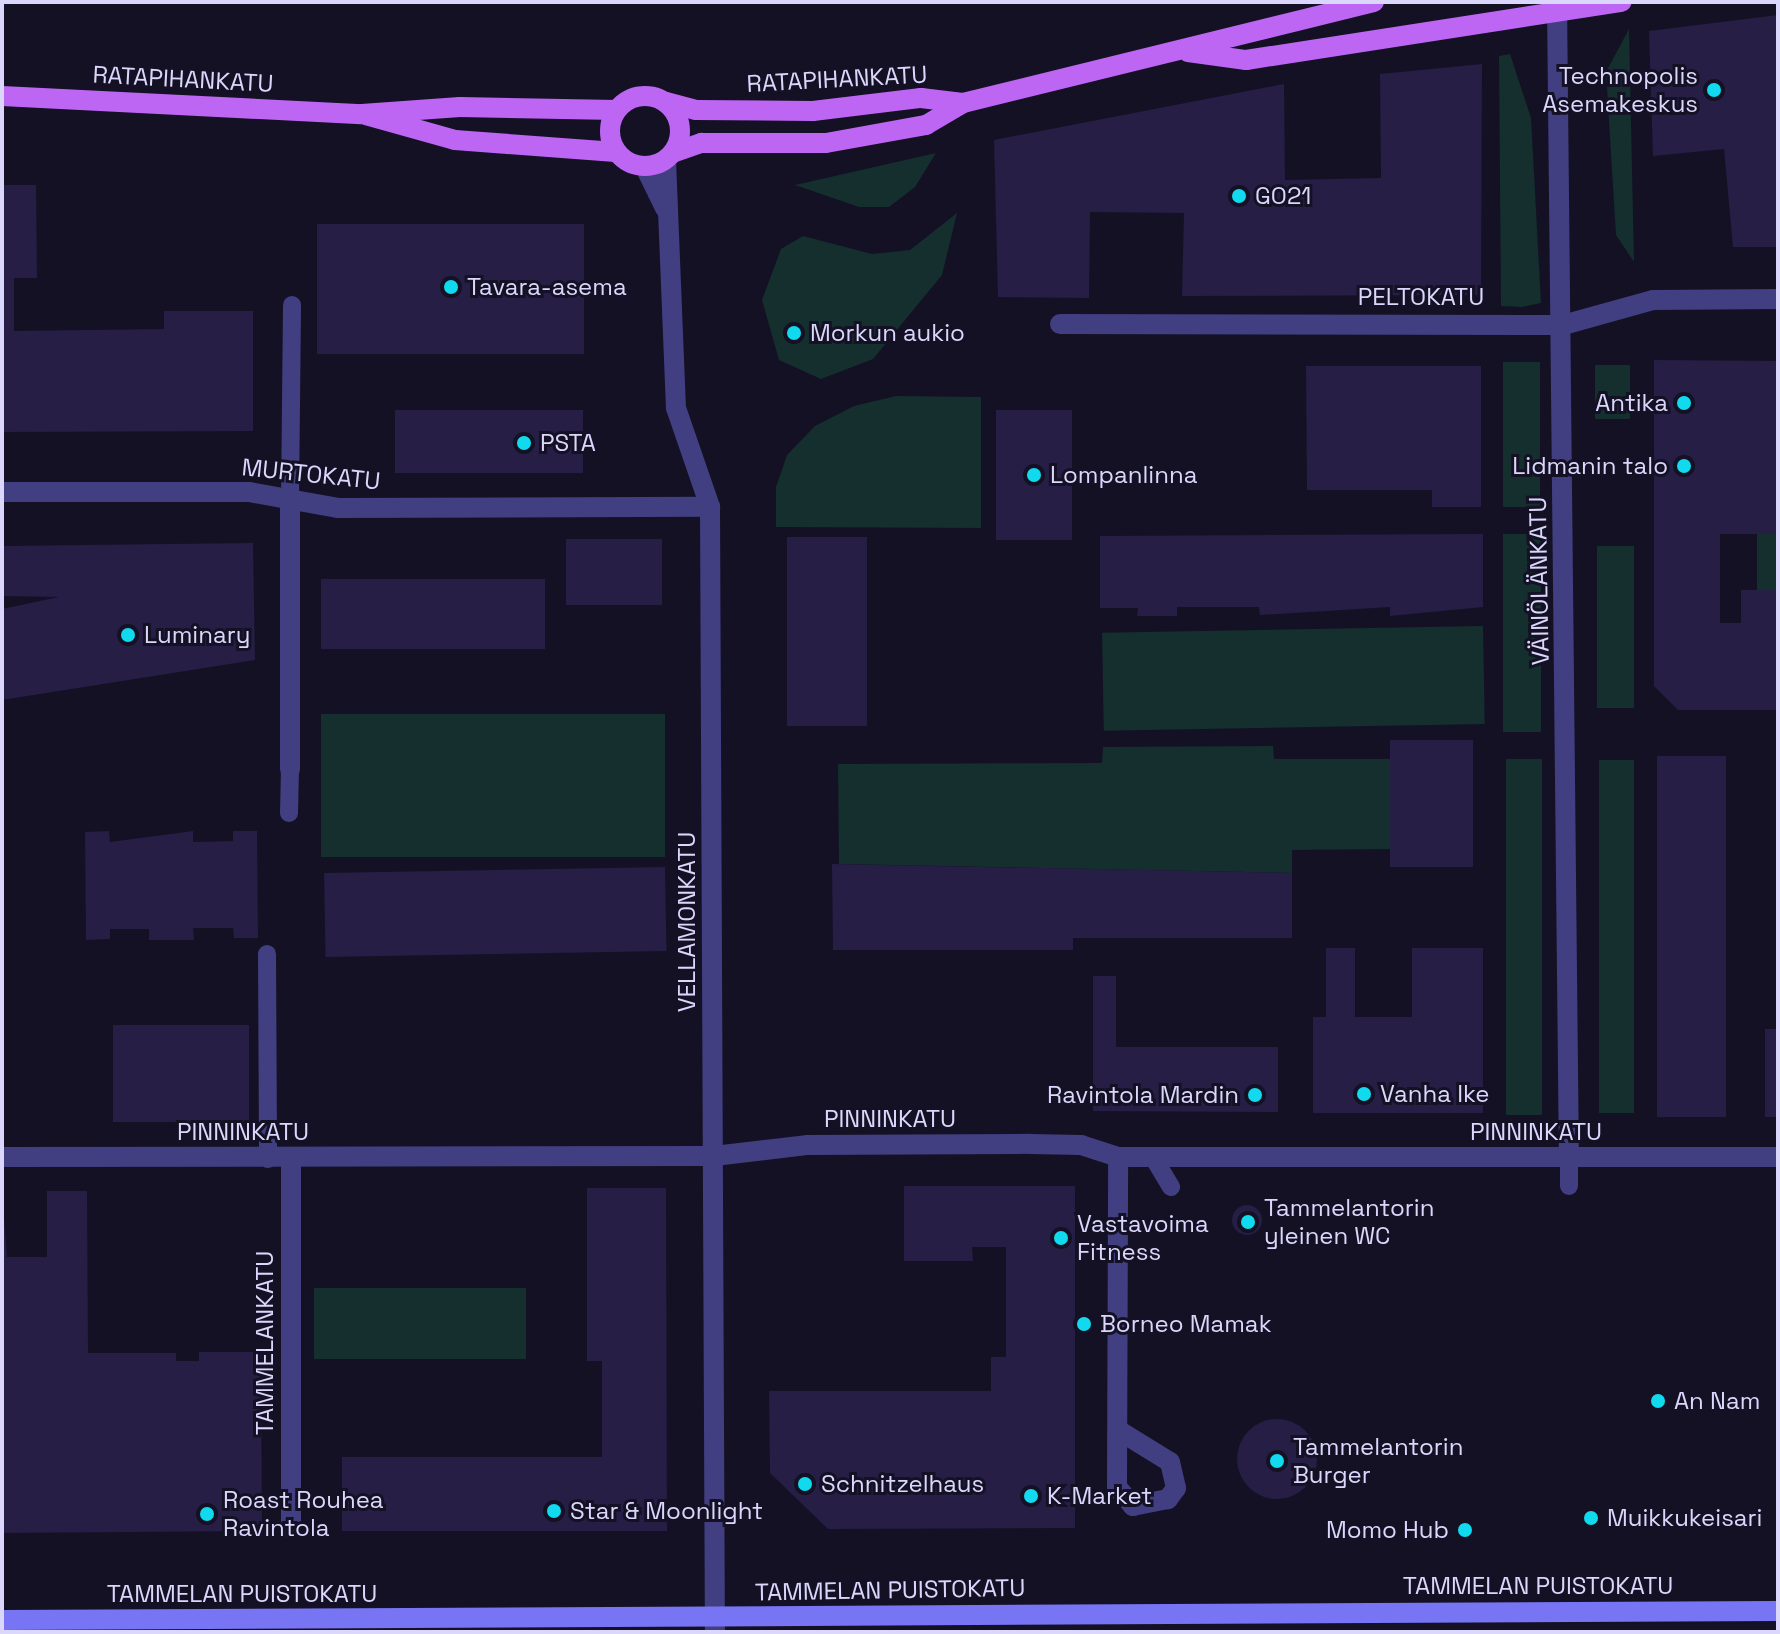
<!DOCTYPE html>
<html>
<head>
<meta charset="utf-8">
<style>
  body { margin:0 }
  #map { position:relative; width:1780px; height:1634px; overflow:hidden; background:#141125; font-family:"Space Grotesk",sans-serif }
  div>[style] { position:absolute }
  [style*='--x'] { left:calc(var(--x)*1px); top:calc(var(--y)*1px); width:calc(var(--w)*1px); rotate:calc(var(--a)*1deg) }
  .green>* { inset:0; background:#142f2d; transform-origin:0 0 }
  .building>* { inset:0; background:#261e45; transform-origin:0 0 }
  .round { border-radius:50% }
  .lane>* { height:18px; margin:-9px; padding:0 9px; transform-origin:9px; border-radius:9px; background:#413f81 }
  .street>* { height:20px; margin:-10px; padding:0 10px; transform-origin:10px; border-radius:10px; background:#413f81 }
  .secondary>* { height:20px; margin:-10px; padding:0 10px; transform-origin:10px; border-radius:10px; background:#7875f5 }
  .primary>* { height:20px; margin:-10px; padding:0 10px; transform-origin:10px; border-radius:10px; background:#be66f4 }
  .primary>.ring { margin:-10px; padding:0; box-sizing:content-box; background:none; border:20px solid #be66f4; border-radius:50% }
  .dots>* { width:22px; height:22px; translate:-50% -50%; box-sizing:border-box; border:4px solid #141125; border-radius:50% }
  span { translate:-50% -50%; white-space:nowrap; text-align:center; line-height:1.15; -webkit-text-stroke:6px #141125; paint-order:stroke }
  .poi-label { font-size:24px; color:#dbd7fc }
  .right { translate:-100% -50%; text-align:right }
  .left { translate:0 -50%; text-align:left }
  .street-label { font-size:24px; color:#dbd7fc }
  .frame { position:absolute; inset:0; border:4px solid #dbd7fc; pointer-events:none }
</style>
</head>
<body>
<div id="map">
  <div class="green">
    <div style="clip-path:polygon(1629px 29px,1634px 262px,1616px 235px,1606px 72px)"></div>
    <div style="clip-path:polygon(1510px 54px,1531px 118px,1541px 303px,1522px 307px,1501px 306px,1499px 56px)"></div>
    <div style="clip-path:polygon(936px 153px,915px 187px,889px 207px,859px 207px,795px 185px)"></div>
    <div style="clip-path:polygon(957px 213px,942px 275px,873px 359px,821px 379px,779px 360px,762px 300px,781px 249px,803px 236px,872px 254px,910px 250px)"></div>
    <div style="left:1503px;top:362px;width:37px;height:145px"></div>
    <div style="left:1595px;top:365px;width:35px;height:54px"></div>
    <div style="clip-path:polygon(896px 396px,981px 397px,981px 528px,776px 527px,776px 487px,787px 455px,815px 426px,854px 406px)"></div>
    <div style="left:1503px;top:534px;width:38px;height:198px"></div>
    <div style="left:1757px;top:534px;width:21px;height:56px"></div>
    <div style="left:1597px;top:546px;width:37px;height:162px"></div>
    <div style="left:1483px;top:626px;width:98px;height:381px;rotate:89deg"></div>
    <div style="left:665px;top:714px;width:143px;height:344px;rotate:90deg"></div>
    <div style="clip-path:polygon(1273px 746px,1274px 759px,1390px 759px,1390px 849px,1292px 850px,1292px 873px,839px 864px,838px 764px,1102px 763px,1103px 747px)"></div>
    <div style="left:1542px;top:759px;width:356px;height:36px;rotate:90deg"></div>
    <div style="left:1599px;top:760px;width:35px;height:353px"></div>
    <div style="left:314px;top:1288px;width:212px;height:71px"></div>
  </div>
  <div class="building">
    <div style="clip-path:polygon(1778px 15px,1778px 247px,1733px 247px,1724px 149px,1653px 156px,1649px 31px)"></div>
    <div style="clip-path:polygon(1482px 64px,1481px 295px,1182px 296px,1184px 213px,1090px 212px,1089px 298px,998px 297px,994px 140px,1284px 84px,1285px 180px,1381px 178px,1380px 74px)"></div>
    <div style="clip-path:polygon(2px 185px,36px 185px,37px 278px,14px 278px,14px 331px,164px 329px,164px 311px,253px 311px,253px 431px,2px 432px)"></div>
    <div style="left:584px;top:224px;width:130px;height:267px;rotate:90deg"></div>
    <div style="clip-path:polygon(1654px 360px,1778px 361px,1778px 534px,1720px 534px,1720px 623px,1741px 623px,1741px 590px,1778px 590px,1778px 710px,1678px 710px,1654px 686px)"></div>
    <div style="clip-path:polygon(1306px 366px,1481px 366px,1481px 507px,1432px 507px,1432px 490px,1307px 490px)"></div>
    <div style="left:395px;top:410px;width:188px;height:63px"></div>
    <div style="left:996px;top:410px;width:76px;height:130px"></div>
    <div style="clip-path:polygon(1483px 534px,1483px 607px,1390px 616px,1390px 607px,1260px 615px,1259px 607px,1177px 607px,1177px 616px,1137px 616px,1138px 608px,1100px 608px,1100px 536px)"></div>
    <div style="left:787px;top:537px;width:80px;height:189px"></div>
    <div style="left:566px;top:539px;width:96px;height:66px"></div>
    <div style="clip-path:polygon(253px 543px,255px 660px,2px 700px,2px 609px,59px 597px,2px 596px,2px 546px)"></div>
    <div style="left:545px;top:579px;width:70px;height:224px;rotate:90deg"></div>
    <div style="left:1390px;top:740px;width:83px;height:127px"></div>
    <div style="left:1726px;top:756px;width:361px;height:69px;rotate:90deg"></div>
    <div style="clip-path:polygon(109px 831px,110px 842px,193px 831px,193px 842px,233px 841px,233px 831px,257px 831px,258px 938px,234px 938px,233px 928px,193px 928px,194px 940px,149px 940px,149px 929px,110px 929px,110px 939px,86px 940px,85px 832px)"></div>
    <div style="clip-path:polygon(832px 864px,1292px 873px,1292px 938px,1073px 938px,1073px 950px,833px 950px)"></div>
    <div style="left:665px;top:867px;width:84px;height:341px;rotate:89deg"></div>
    <div style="clip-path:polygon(1326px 948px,1355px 948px,1355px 1017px,1412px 1017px,1412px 948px,1483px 948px,1483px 1113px,1313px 1113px,1313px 1017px,1326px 1017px)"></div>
    <div style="clip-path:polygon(1093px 976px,1116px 976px,1116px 1047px,1278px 1047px,1278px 1112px,1093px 1111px)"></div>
    <div style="left:113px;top:1025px;width:136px;height:97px"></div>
    <div style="left:1765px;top:1029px;width:13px;height:88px"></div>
    <div style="clip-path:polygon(904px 1186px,1075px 1186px,1075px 1528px,828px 1529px,770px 1473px,769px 1391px,991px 1391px,991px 1357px,1006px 1357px,1006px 1247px,972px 1247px,973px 1261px,904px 1261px)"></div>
    <div style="clip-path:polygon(587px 1188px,666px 1188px,667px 1531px,342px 1531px,342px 1457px,602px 1457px,602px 1361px,587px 1361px)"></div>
    <div style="clip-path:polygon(47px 1191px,87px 1191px,88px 1353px,176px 1353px,176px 1361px,199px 1361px,199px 1352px,261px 1352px,262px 1531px,2px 1533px,2px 1193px,7px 1257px,47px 1257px)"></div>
    <div class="round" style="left:1232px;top:1205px;width:30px;height:30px"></div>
    <div class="round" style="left:1237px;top:1419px;width:80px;height:80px"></div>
  </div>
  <div class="lane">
    <div style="--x:290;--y:499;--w:194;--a:-89.4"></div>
    <div style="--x:289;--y:813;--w:44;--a:-88.7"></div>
    <div style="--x:267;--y:954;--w:205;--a:89.7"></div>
    <div style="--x:1153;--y:1157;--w:35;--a:59"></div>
    <div style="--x:1569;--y:1159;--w:27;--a:90"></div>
  </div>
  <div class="street">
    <div style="--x:1557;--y:2;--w:1157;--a:89.41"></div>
    <div style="--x:666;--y:160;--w:248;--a:87.7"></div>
    <div style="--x:676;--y:408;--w:105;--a:71"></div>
    <div style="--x:710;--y:507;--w:1125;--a:89.75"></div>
    <div style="--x:645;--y:167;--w:46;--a:64"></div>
    <div style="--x:1060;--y:324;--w:503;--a:0.11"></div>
    <div style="--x:1563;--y:325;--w:93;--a:-15.5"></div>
    <div style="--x:1653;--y:300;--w:125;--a:-0.5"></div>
    <div style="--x:2;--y:492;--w:247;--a:0"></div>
    <div style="--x:249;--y:492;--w:90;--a:10.2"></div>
    <div style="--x:338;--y:508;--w:372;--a:-0.2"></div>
    <div style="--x:290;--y:769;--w:270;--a:-90"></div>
    <div style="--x:2;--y:1157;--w:712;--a:-0.08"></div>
    <div style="--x:714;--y:1156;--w:95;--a:-6.7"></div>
    <div style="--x:808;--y:1145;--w:222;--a:-0.3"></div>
    <div style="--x:1030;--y:1144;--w:51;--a:1.1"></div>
    <div style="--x:1081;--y:1145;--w:39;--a:18"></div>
    <div style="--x:1118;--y:1157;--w:660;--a:0"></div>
    <div style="--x:291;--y:1158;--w:370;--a:90"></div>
    <div style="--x:1118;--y:1430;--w:61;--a:31.6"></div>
    <div style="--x:1170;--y:1462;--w:27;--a:77"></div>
    <div style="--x:1176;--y:1488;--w:14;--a:126"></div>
    <div style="--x:1168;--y:1499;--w:36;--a:169"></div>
    <div style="--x:1133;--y:1506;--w:25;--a:-130"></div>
    <div style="--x:1117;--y:1487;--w:330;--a:-89.8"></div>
  </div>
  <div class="secondary">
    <div style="--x:2;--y:1620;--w:1776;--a:-0.29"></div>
  </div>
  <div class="primary">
    <div style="--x:1188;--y:52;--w:59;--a:7.9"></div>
    <div style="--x:1246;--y:60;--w:380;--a:-8.8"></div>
    <div class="ring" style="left:610px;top:96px;width:50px;height:50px"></div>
    <div style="--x:2;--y:96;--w:360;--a:2.9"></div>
    <div style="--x:362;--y:114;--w:98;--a:-4.1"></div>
    <div style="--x:460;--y:107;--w:156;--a:1.1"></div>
    <div style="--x:666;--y:102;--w:31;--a:15"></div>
    <div style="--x:696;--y:110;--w:117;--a:0.5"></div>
    <div style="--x:813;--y:111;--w:109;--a:-6.9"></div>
    <div style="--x:921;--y:98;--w:42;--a:6.8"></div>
    <div style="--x:366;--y:115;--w:92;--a:15.7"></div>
    <div style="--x:455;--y:140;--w:161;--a:4.3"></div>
    <div style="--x:675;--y:152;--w:28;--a:-19"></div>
    <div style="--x:701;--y:143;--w:125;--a:0"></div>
    <div style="--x:826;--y:143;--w:102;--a:-10.2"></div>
    <div style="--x:926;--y:125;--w:43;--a:-30.7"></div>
    <div style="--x:963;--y:103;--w:423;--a:-13.8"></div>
  </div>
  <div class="dots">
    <div style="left:1714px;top:90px;background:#11daee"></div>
    <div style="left:1239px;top:196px;background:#11daee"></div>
    <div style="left:451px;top:287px;background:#11daee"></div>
    <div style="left:794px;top:333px;background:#11daee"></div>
    <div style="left:1684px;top:403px;background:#11daee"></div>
    <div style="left:524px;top:443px;background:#11daee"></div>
    <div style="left:1684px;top:466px;background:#11daee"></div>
    <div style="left:1034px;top:475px;background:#11daee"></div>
    <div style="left:128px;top:635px;background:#11daee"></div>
    <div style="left:1364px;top:1094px;background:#11daee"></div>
    <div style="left:1255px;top:1095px;background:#11daee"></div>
    <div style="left:1248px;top:1222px;background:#11daee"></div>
    <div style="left:1061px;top:1238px;background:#11daee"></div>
    <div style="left:1084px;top:1324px;background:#11daee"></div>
    <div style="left:1658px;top:1401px;background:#11daee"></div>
    <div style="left:1277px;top:1461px;background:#11daee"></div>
    <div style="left:805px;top:1484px;background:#11daee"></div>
    <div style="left:1031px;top:1496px;background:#11daee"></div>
    <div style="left:554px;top:1511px;background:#11daee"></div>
    <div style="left:207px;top:1514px;background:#11daee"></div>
    <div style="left:1591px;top:1518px;background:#11daee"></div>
    <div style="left:1465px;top:1530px;background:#11daee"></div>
  </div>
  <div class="poi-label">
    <span class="right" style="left:1698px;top:90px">Technopolis<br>Asemakeskus</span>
    <span class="left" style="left:1255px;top:196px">GO21</span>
    <span class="left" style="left:467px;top:287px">Tavara-asema</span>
    <span class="left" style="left:810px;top:333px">Morkun aukio</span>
    <span class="right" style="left:1668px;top:403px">Antika</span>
    <span class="left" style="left:540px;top:443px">PSTA</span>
    <span class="right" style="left:1668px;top:466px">Lidmanin talo</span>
    <span class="left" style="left:1050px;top:475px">Lompanlinna</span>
    <span class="left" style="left:144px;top:635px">Luminary</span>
    <span class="left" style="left:1380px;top:1094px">Vanha Ike</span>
    <span class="right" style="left:1239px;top:1095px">Ravintola Mardin</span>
    <span class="left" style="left:1264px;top:1222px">Tammelantorin<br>yleinen WC</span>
    <span class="left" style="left:1077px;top:1238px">Vastavoima<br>Fitness</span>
    <span class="left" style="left:1100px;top:1324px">Borneo Mamak</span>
    <span class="left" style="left:1674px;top:1401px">An Nam</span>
    <span class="left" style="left:1293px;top:1461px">Tammelantorin<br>Burger</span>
    <span class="left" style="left:821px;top:1484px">Schnitzelhaus</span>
    <span class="left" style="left:1047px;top:1496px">K-Market</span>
    <span class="left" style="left:223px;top:1514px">Roast Rouhea<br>Ravintola</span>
    <span class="left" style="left:570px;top:1511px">Star &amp; Moonlight</span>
    <span class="left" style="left:1607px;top:1518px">Muikkukeisari</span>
    <span class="right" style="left:1449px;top:1530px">Momo Hub</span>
  </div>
  <div class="street-label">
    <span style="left:183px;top:79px;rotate:3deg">RATAPIHANKATU</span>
    <span style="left:837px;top:79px;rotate:-3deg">RATAPIHANKATU</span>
    <span style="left:1421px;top:297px">PELTOKATU</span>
    <span style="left:311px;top:474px;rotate:6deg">MURTOKATU</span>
    <span style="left:1539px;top:581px;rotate:-91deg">VÄINÖLÄNKATU</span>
    <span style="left:687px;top:922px;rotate:-90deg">VELLAMONKATU</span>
    <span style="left:890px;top:1119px">PINNINKATU</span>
    <span style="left:243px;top:1132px">PINNINKATU</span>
    <span style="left:1536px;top:1132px">PINNINKATU</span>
    <span style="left:265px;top:1343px;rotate:-90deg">TAMMELANKATU</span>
    <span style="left:1538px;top:1586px">TAMMELAN PUISTOKATU</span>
    <span style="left:890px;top:1590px;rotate:-1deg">TAMMELAN PUISTOKATU</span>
    <span style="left:242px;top:1594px">TAMMELAN PUISTOKATU</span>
  </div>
  <div class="frame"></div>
</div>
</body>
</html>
